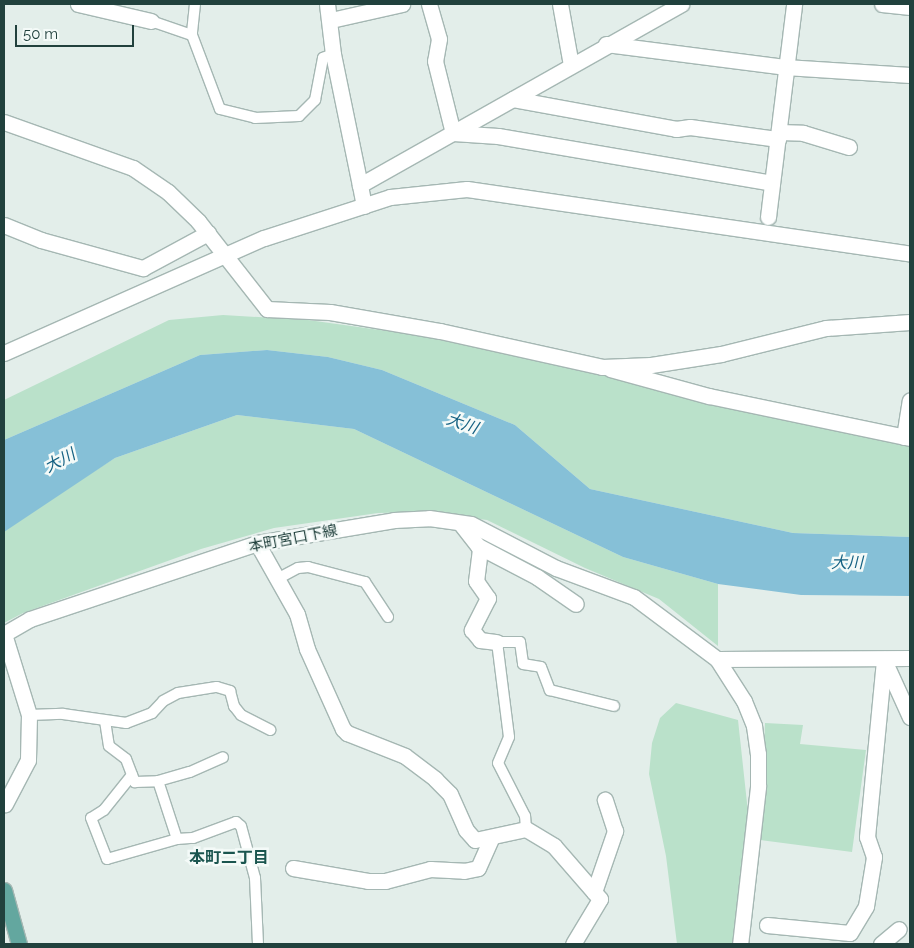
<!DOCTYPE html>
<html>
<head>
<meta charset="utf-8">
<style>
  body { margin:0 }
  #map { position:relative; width:914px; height:948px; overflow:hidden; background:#e3eeea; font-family:Raleway,"Noto Sans JP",sans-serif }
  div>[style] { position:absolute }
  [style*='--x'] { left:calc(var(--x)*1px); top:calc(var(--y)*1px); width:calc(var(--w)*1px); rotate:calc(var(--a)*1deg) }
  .green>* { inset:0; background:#bae1ca }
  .water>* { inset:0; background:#86c0d7 }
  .roads { filter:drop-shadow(1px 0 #a5b7b3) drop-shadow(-1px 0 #a5b7b3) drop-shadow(0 1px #a5b7b3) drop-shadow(0 -1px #a5b7b3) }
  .lane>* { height:10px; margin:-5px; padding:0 5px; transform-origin:5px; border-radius:5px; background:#fff }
  .street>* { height:15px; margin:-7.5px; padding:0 7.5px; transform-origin:7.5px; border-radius:7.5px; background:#fff }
  .secondary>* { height:15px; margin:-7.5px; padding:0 7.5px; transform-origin:7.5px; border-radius:7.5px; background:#fff }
  .primary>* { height:15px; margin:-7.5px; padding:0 7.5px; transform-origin:7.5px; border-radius:7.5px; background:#63a79f }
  span { translate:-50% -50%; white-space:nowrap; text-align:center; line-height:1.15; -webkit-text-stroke:5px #f4faf8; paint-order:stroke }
  .street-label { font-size:15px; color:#21413d }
  .water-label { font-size:16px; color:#156182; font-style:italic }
  .neighbourhood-label { font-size:16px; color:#1a554f; font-weight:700 }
  .frame { position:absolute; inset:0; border:5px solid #21413d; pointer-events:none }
  .scale { position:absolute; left:15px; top:25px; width:119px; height:22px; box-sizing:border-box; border:2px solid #21413d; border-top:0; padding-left:6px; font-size:15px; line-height:18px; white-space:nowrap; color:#21413d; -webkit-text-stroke:4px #f4faf8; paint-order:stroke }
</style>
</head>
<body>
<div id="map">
  <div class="green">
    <div style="clip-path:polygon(223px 315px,308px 320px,416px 335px,910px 439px,910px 537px,793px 533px,590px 489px,515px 425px,382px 370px,328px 357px,267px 350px,200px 355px,4px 440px,4px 400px,169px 320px)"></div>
    <div style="clip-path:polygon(237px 415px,354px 429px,623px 557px,718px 584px,718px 646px,659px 599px,585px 568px,487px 520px,422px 512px,378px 513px,274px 528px,201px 549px,23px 613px,4px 623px,4px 528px,115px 458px)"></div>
    <div style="clip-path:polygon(676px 703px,738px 720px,752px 849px,732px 944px,677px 944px,666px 856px,649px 774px,652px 743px,660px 718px)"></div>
    <div style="clip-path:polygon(765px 723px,803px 725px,800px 744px,866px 750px,852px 852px,761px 840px)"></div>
  </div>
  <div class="water">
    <div style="clip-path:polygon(267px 350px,328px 357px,382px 370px,515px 425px,590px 489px,793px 533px,910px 537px,910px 596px,801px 595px,718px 584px,623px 557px,354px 429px,237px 415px,115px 458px,4px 532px,4px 440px,200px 355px)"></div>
  </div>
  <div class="roads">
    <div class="lane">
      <div style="--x:195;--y:4;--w:31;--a:96"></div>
      <div style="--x:192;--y:35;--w:79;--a:69.3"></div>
      <div style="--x:220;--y:109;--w:36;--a:14"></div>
      <div style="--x:255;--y:118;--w:44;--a:-2.6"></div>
      <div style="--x:299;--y:116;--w:23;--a:-45"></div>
      <div style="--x:315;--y:100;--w:43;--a:-79.2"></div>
      <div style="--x:323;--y:58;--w:11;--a:-22"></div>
      <div style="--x:151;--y:21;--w:43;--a:18.9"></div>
      <div style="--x:279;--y:578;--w:21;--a:-28"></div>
      <div style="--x:298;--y:568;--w:10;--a:-6"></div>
      <div style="--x:308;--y:567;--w:59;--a:14.7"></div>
      <div style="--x:365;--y:582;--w:42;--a:56.7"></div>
      <div style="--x:29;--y:715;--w:34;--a:-2"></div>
      <div style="--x:63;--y:714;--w:64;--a:8.1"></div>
      <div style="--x:126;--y:723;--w:28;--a:-21"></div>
      <div style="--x:152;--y:713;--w:16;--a:-47"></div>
      <div style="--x:163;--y:701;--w:17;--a:-28"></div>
      <div style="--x:178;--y:693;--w:39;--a:-9"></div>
      <div style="--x:217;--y:687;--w:14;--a:17"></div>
      <div style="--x:230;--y:691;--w:16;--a:75"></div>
      <div style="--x:234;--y:706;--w:11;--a:52"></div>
      <div style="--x:241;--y:715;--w:33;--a:27"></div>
      <div style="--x:105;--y:721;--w:25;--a:81"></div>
      <div style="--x:109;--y:746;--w:21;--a:37"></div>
      <div style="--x:126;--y:759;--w:25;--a:69"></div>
      <div style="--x:135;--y:782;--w:23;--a:-2"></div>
      <div style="--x:132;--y:775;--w:45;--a:128.7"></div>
      <div style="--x:104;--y:810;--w:15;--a:148"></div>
      <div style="--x:91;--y:818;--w:44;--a:68.7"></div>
      <div style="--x:107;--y:859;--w:73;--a:-15.9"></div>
      <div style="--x:177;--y:839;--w:16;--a:-4"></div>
      <div style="--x:193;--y:838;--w:46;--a:-20.4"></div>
      <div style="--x:236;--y:822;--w:6;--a:39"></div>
      <div style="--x:241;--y:826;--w:54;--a:74.9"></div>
      <div style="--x:255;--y:878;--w:66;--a:87.4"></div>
      <div style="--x:526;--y:829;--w:13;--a:-94"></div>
      <div style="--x:525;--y:816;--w:59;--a:-117"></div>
      <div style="--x:498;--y:763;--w:28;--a:-67"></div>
      <div style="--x:509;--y:737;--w:96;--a:-97.2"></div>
      <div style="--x:497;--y:642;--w:23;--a:0"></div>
      <div style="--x:520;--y:642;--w:22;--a:82"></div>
      <div style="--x:523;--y:664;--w:18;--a:9"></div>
      <div style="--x:541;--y:667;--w:25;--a:69"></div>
      <div style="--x:550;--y:690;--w:66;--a:14"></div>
      <div style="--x:177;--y:839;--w:61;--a:-108.1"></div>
      <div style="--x:158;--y:781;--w:33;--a:-16"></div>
      <div style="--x:190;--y:772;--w:36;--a:-24"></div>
    </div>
    <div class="street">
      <div style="--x:78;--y:4;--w:75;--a:13.1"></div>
      <div style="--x:327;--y:4;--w:50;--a:83.2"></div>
      <div style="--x:333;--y:54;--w:134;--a:78.4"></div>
      <div style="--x:429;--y:4;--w:36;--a:74"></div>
      <div style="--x:439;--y:39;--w:22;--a:100"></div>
      <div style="--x:435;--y:61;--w:74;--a:76"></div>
      <div style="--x:453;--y:133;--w:45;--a:3.8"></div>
      <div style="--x:498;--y:136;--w:278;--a:9.7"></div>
      <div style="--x:560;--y:4;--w:62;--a:79.8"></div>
      <div style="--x:882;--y:4;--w:28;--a:6"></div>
      <div style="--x:331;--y:20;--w:73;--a:-12.7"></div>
      <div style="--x:606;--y:44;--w:180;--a:7.3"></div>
      <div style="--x:785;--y:67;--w:125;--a:3.7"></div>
      <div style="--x:513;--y:99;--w:166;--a:10.4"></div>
      <div style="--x:676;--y:129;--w:14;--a:-8"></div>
      <div style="--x:690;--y:127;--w:89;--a:7.8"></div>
      <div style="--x:4;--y:122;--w:137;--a:19.6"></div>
      <div style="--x:133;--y:168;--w:42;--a:34.4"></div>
      <div style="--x:168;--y:192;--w:42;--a:44"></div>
      <div style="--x:198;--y:221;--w:112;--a:51.9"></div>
      <div style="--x:779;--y:132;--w:24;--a:2"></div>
      <div style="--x:803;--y:133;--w:48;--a:16.9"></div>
      <div style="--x:364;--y:206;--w:21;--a:-101"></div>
      <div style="--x:360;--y:185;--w:369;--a:-29.4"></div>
      <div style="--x:768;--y:217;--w:215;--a:-83"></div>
      <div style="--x:4;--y:225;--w:40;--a:22"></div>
      <div style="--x:41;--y:240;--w:106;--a:15.4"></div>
      <div style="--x:143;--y:268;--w:74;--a:-28.3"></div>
      <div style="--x:610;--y:369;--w:103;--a:15.3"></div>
      <div style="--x:709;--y:396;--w:205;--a:11.8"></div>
      <div style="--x:904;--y:437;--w:37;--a:-81"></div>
      <div style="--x:460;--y:523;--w:33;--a:52"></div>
      <div style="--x:480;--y:549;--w:32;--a:97"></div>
      <div style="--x:476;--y:581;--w:21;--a:55"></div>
      <div style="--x:488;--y:598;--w:36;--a:117"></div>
      <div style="--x:472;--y:630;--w:13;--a:51"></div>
      <div style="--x:480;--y:640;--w:17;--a:7"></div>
      <div style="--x:257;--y:543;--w:81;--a:60.6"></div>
      <div style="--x:297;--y:614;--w:36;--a:74"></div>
      <div style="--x:307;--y:649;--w:88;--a:65.8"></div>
      <div style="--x:343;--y:729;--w:6;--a:45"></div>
      <div style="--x:347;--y:733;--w:62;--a:21.6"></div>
      <div style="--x:405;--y:756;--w:38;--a:37"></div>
      <div style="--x:435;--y:779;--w:21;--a:45"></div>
      <div style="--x:450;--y:794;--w:39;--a:66"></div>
      <div style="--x:466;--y:830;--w:13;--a:48"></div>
      <div style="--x:475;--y:840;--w:52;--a:-12.2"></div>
      <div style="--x:526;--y:829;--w:33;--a:31"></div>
      <div style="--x:554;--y:846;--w:61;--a:49"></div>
      <div style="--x:594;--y:892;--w:9;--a:49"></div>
      <div style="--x:600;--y:899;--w:52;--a:121"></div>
      <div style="--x:478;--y:546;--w:67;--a:27.7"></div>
      <div style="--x:537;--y:577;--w:47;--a:34.7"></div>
      <div style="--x:556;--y:568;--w:83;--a:20.4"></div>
      <div style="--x:634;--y:597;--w:104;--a:36.8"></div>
      <div style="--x:717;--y:659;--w:193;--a:-0.3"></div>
      <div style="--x:4;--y:634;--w:85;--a:72.8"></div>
      <div style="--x:29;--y:715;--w:45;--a:91.3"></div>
      <div style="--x:28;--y:760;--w:50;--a:117.6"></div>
      <div style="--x:717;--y:659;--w:50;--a:57.3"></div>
      <div style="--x:744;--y:701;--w:27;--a:68"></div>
      <div style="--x:754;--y:726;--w:28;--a:82"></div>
      <div style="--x:758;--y:754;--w:33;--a:90"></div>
      <div style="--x:758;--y:787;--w:158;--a:96.5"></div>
      <div style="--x:884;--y:660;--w:63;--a:65.5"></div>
      <div style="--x:293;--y:868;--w:76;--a:9.8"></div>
      <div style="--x:368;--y:881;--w:17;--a:0"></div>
      <div style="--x:385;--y:881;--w:47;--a:-14.9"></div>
      <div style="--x:430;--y:869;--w:34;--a:3"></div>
      <div style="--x:464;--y:871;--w:14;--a:-12"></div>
      <div style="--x:478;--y:868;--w:32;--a:-66"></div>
      <div style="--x:594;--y:892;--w:65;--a:-71"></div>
      <div style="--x:615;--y:831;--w:33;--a:-108"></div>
      <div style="--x:767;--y:925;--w:83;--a:5.5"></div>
      <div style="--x:850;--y:933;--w:31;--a:-59"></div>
      <div style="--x:866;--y:906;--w:50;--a:-80.7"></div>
      <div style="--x:874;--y:857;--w:21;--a:-109"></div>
      <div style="--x:867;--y:837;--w:179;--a:-84.5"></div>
      <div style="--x:881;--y:944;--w:23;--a:-40"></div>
    </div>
    <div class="secondary">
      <div style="--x:267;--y:309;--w:63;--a:2.7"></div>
      <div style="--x:330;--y:312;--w:112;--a:9.8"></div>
      <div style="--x:440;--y:331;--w:166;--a:12.5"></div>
      <div style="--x:602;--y:367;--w:49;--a:-2.3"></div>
      <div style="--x:651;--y:365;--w:71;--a:-8.9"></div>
      <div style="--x:721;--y:354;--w:108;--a:-13.9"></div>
      <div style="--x:826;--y:328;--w:84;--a:-4.1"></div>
      <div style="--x:4;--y:353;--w:284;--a:-23.9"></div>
      <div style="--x:264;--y:238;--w:133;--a:-18"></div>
      <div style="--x:390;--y:197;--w:77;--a:-5.9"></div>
      <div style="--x:467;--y:189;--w:448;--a:8.3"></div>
      <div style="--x:4;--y:634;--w:30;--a:-30"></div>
      <div style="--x:30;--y:619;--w:239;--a:-18.5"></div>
      <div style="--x:257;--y:543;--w:139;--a:-9.5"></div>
      <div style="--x:394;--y:520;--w:35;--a:-3"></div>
      <div style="--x:429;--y:518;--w:42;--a:8.1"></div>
      <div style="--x:471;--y:524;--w:96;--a:27.4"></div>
    </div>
    <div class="primary">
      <div style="--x:4;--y:890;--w:56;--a:74.5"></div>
    </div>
  </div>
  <div class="street-label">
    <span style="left:293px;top:539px;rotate:-11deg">本町宮口下線</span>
  </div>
  <div class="water-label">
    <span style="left:462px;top:424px;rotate:19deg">大川</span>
    <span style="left:60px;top:461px;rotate:-28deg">大川</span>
    <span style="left:847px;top:563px">大川</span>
  </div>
  <div class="neighbourhood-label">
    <span style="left:229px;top:858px">本町二丁目</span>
  </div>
  <div class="frame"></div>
  <div class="scale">50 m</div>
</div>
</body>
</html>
